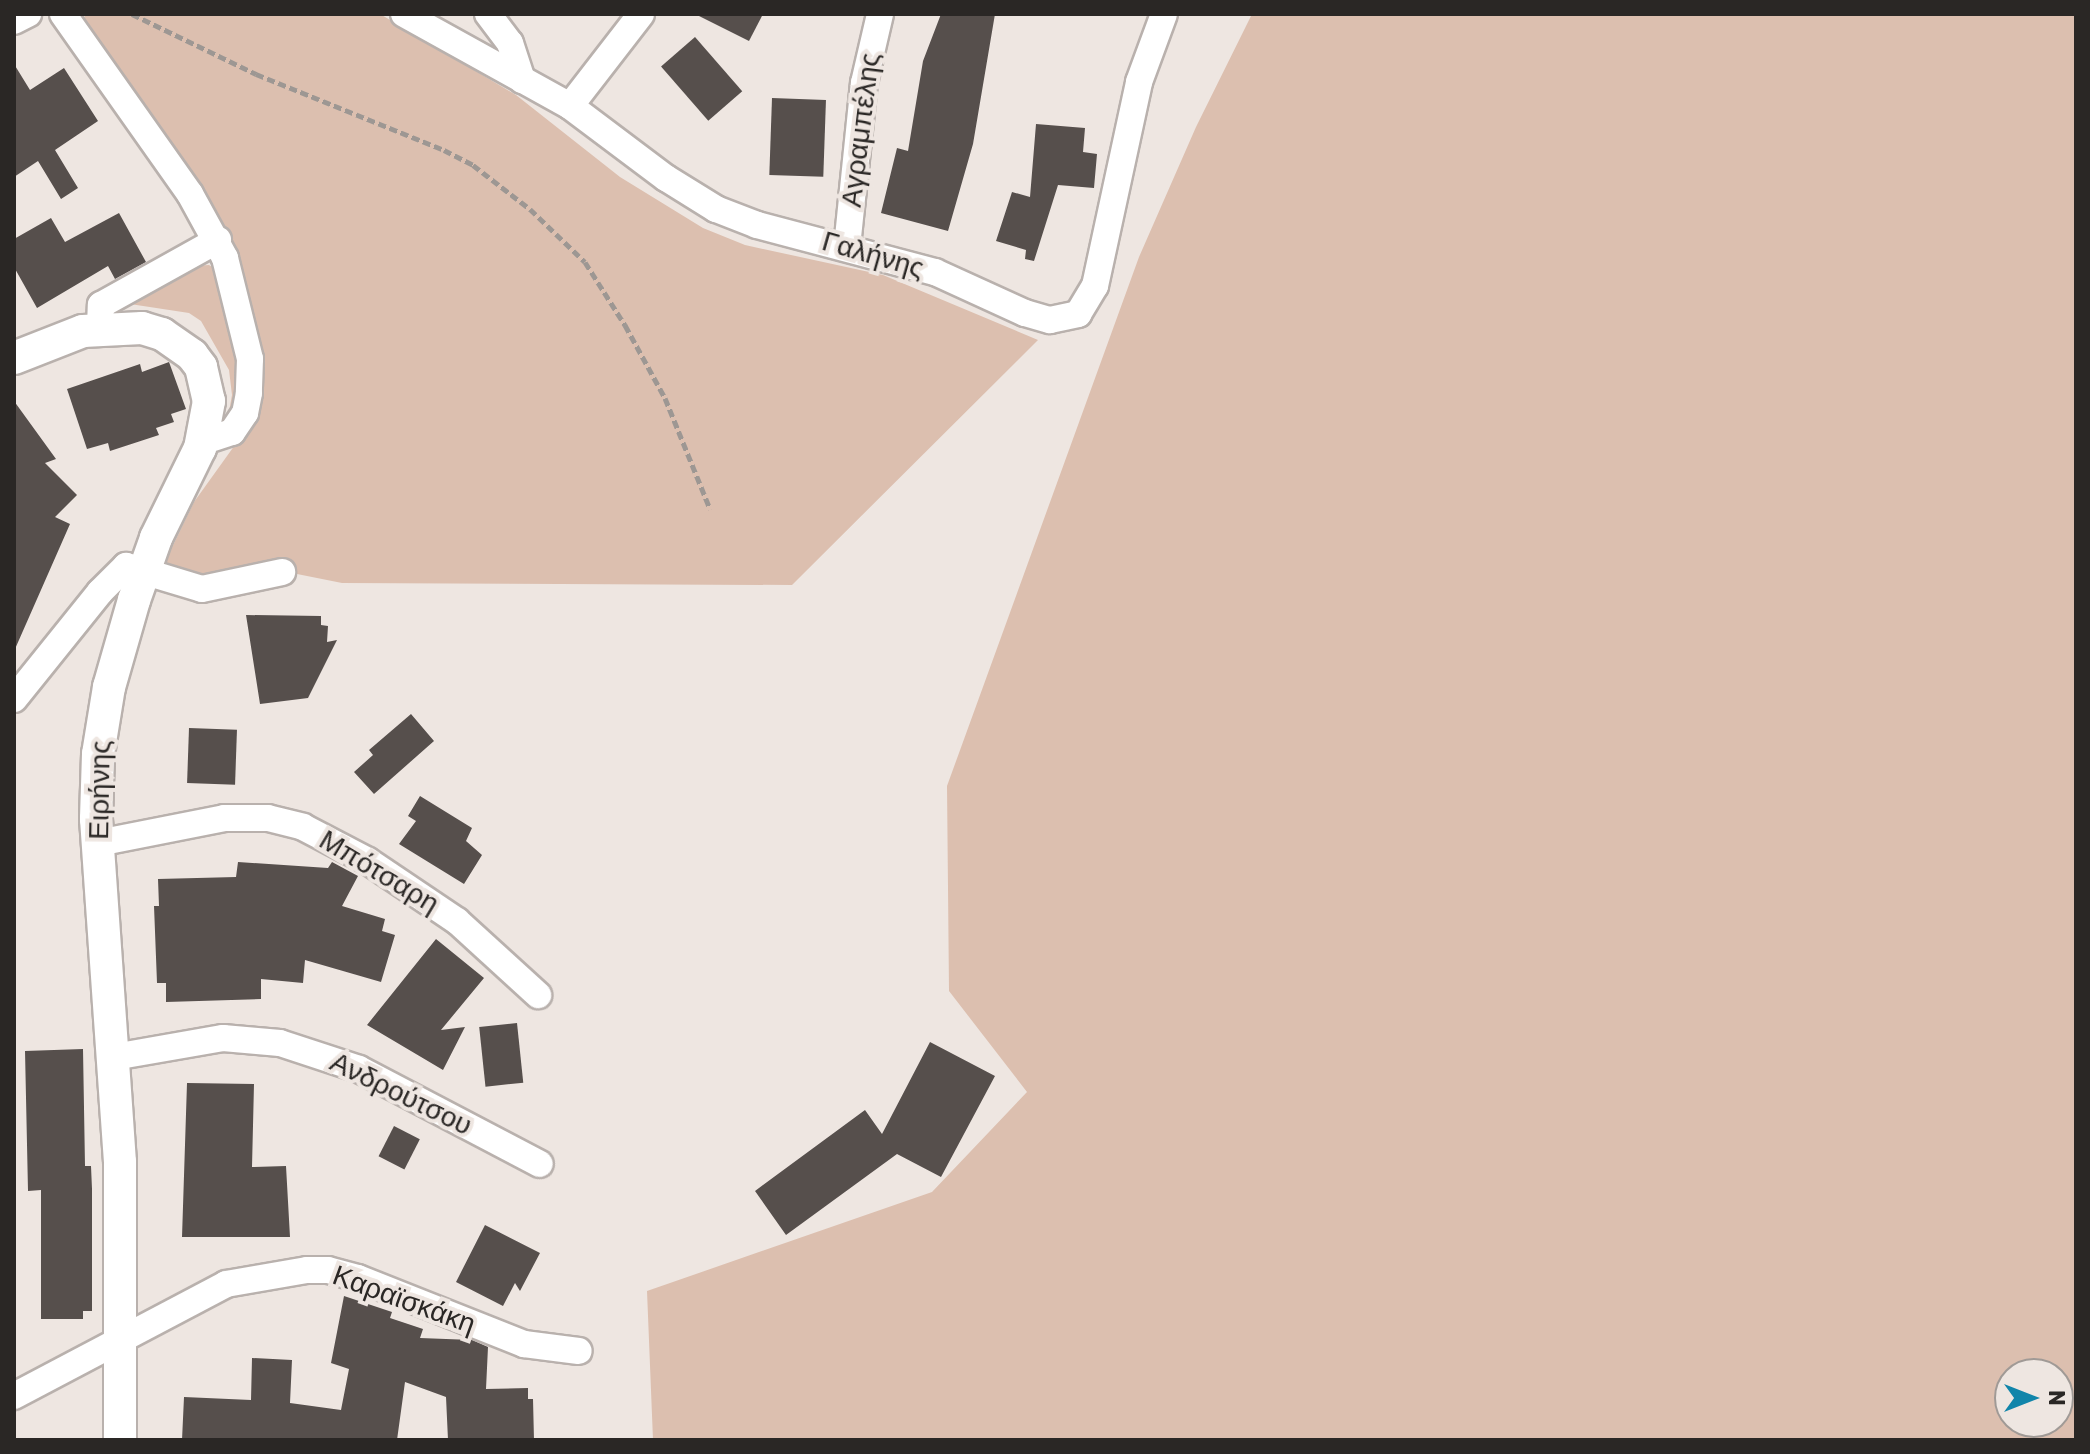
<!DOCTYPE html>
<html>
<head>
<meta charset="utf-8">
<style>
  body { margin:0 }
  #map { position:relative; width:2090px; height:1454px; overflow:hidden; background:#eee6e1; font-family:Rubik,sans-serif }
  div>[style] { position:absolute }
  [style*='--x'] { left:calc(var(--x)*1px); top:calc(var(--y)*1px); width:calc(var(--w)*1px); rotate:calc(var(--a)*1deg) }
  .green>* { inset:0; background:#dcbfaf }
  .building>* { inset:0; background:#564f4c; transform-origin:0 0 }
  .path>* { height:5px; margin-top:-2.5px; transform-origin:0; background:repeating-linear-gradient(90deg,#9d9793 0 8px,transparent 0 12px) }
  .roads { filter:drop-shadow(2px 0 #b9b1ad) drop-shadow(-2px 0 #b9b1ad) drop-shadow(0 2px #b9b1ad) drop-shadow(0 -2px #b9b1ad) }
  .minor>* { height:26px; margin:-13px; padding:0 13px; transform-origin:13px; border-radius:13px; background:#fff }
  .tertiary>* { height:32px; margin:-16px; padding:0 16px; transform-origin:16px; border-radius:16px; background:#fff }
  span { translate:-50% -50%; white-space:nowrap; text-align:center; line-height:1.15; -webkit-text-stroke:8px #eee6e1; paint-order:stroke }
  .street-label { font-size:28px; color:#2a2725 }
  .frame { position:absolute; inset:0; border:16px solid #2a2725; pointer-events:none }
  .north { position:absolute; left:1994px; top:1358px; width:80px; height:80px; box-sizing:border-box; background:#eee6e1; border:2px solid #a09a96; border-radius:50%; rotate:90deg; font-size:22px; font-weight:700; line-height:32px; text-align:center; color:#2a2725 }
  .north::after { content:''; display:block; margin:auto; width:28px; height:36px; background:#1185aa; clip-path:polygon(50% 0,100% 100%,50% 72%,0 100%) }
</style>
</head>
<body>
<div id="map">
  <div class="green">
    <div style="clip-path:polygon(85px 14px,380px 14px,516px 95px,620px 177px,703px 228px,745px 245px,883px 275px,1038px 340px,792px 585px,342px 583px,297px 574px,285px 565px,219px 580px,163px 566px,194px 502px,250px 424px,260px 360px,229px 232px,84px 20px)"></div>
    <div style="clip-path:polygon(evenodd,1252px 14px,2076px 14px,2076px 1440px,653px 1440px,647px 1291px,932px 1192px,1027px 1092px,949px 991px,947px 786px,1139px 257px,1196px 127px,1252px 14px,2010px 1374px,2058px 1374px,2058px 1422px,2010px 1422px,2010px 1374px)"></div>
    <div style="clip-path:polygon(209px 265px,217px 270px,238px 350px,235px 414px,228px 417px,232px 395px,229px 370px,201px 321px,189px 313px,130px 304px,195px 266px)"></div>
  </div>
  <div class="building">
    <div style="clip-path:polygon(695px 14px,763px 14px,749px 41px)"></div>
    <div style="clip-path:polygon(941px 14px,995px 14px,973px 144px,948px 231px,881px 213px,897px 148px,908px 151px,923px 61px)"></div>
    <div style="left:695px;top:37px;width:72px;height:45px;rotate:49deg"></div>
    <div style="clip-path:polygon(14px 64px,30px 90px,64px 68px,98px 121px,55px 150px,78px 188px,61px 199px,38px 161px,14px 177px)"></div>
    <div style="left:772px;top:98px;width:54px;height:77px;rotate:2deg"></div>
    <div style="clip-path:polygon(1036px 124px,1085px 128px,1083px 152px,1097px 154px,1094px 188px,1058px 185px,1034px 261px,1025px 259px,1026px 250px,996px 241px,1012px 192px,1030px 197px)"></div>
    <div style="clip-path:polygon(119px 213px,146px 262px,115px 279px,108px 266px,37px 308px,14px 267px,14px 239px,51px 218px,65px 242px)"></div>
    <div style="clip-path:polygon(169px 362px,186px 409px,171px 414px,174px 422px,156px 428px,159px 435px,110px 451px,108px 443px,87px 449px,67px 389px,140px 364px,142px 372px)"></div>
    <div style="clip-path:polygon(14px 401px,56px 459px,45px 463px,77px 495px,55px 517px,70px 524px,15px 649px)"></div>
    <div style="clip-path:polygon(246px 615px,321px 616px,321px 625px,328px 626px,327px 642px,337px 640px,308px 698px,260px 704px)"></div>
    <div style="clip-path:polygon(411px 714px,434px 741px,374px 794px,354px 772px,373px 755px,369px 750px)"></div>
    <div style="left:189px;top:728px;width:48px;height:55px;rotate:2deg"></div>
    <div style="clip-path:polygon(420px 796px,472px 828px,466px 841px,482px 855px,464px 884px,399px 844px,416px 821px,408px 816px)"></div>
    <div style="clip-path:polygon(238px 862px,328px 868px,332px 862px,358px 876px,342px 906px,385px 919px,382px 931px,395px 935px,381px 982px,305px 960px,303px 983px,261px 979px,261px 999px,166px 1002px,166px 983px,157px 983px,154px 906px,159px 906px,158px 879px,236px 877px)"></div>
    <div style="clip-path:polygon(436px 939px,484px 978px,441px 1030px,465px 1027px,443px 1070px,367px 1025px)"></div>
    <div style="left:517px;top:1023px;width:60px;height:38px;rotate:84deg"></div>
    <div style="clip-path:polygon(930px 1042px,995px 1076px,941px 1177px,897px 1154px,786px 1235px,755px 1191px,865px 1110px,882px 1134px)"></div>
    <div style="clip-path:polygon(83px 1049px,85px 1166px,91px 1166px,92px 1189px,92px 1311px,83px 1311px,83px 1319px,41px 1319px,41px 1190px,28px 1191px,25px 1051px)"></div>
    <div style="clip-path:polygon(187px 1083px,254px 1084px,252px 1167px,286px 1166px,290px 1237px,182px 1237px)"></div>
    <div style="left:394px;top:1126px;width:29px;height:34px;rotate:27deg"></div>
    <div style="clip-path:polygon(485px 1225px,540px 1253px,520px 1291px,515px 1283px,503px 1306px,456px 1282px)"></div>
    <div style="clip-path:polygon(344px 1296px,392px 1312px,390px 1318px,423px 1329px,420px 1338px,472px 1340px,488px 1347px,486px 1389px,528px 1388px,528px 1399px,533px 1399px,534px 1440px,448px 1440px,446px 1397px,405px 1382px,397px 1440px,182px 1440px,184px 1397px,251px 1400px,252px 1358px,292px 1360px,290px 1403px,341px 1410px,349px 1369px,331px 1363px)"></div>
  </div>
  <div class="path">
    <div style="--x:132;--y:14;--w:138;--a:25.8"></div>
    <div style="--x:256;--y:74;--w:203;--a:22"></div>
    <div style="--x:444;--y:150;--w:33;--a:27"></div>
    <div style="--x:473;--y:165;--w:72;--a:37.7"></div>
    <div style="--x:530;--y:209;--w:76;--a:43.9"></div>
    <div style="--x:585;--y:262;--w:75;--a:57.6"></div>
    <div style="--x:625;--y:325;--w:83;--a:61.3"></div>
    <div style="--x:665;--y:398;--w:120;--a:67.9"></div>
  </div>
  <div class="roads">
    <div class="minor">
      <div style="--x:63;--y:14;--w:220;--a:54.8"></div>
      <div style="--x:190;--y:194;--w:73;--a:61.3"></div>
      <div style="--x:225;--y:258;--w:104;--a:76.1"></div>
      <div style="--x:250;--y:359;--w:34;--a:92"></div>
      <div style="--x:249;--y:393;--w:20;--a:101"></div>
      <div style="--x:245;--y:413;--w:23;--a:124"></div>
      <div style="--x:232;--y:432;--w:32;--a:162"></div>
      <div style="--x:404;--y:14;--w:190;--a:29"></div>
      <div style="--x:570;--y:106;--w:120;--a:36.9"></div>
      <div style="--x:666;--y:178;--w:59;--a:31.8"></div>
      <div style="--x:716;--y:209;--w:44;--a:21.3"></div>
      <div style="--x:757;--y:225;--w:184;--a:14.8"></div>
      <div style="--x:935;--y:272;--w:99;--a:24.5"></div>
      <div style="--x:1025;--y:313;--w:26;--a:16"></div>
      <div style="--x:1050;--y:320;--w:29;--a:-12"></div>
      <div style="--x:1078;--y:314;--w:33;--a:-59"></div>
      <div style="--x:1095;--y:286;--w:209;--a:-77.8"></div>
      <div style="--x:1139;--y:82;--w:72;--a:-69.8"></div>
      <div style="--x:488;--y:14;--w:36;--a:53"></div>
      <div style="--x:510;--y:43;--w:39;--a:72"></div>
      <div style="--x:14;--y:21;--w:16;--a:-27"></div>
      <div style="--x:570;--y:106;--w:116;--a:-52.3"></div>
      <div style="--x:847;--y:247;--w:165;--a:-84.1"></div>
      <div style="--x:864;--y:83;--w:71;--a:-76.9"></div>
      <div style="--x:100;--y:328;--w:23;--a:-88"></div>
      <div style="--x:101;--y:305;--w:134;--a:-29.1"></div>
      <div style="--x:14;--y:699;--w:137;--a:-51.2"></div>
      <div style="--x:100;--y:592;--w:37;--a:-45"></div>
      <div style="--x:126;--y:566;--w:79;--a:16.8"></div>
      <div style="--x:202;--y:589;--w:82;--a:-12"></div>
      <div style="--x:98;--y:843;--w:128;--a:-11.2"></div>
      <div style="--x:224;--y:818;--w:44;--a:0"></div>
      <div style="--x:268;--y:818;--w:36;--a:14"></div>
      <div style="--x:303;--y:827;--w:73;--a:27.6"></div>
      <div style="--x:368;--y:861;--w:107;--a:34"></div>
      <div style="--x:457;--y:921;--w:110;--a:42.4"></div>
      <div style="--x:114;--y:1057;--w:111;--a:-9.9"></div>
      <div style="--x:223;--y:1038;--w:57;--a:5"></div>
      <div style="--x:280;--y:1043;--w:83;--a:18.2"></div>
      <div style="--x:359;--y:1069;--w:204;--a:27.7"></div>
      <div style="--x:14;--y:1396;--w:240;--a:-27.8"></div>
      <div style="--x:226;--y:1284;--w:82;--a:-9.8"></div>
      <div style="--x:307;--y:1270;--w:21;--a:0"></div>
      <div style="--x:328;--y:1270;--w:31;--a:15"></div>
      <div style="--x:358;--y:1278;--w:179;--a:21.7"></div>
      <div style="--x:524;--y:1344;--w:55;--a:7.3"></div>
    </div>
    <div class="tertiary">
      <div style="--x:14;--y:358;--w:74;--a:-21.4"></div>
      <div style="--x:83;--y:331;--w:59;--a:-2.9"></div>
      <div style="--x:142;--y:328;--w:21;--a:17"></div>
      <div style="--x:162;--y:334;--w:37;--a:35"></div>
      <div style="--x:192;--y:355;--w:15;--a:53"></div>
      <div style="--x:201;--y:367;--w:35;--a:77"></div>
      <div style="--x:209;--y:401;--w:48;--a:100.8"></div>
      <div style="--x:200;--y:448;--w:100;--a:116.1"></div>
      <div style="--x:156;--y:538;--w:66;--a:109.5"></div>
      <div style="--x:134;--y:600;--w:91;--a:106"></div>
      <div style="--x:109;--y:687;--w:68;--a:99.3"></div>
      <div style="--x:98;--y:754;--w:65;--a:91.8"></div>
      <div style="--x:96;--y:819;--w:344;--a:86"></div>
      <div style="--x:120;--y:1162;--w:278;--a:90"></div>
    </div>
  </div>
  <div class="street-label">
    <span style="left:861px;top:130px;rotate:-83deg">Αγραμπέλης</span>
    <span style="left:873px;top:255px;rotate:16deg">Γαλήνης</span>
    <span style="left:100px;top:790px;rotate:-89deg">Ειρήνης</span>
    <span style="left:379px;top:872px;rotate:31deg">Μπότσαρη</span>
    <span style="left:401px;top:1094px;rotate:26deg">Ανδρούτσου</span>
    <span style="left:404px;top:1300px;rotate:20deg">Καραϊσκάκη</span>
  </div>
  <div class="frame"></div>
  <div class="north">N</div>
</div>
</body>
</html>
